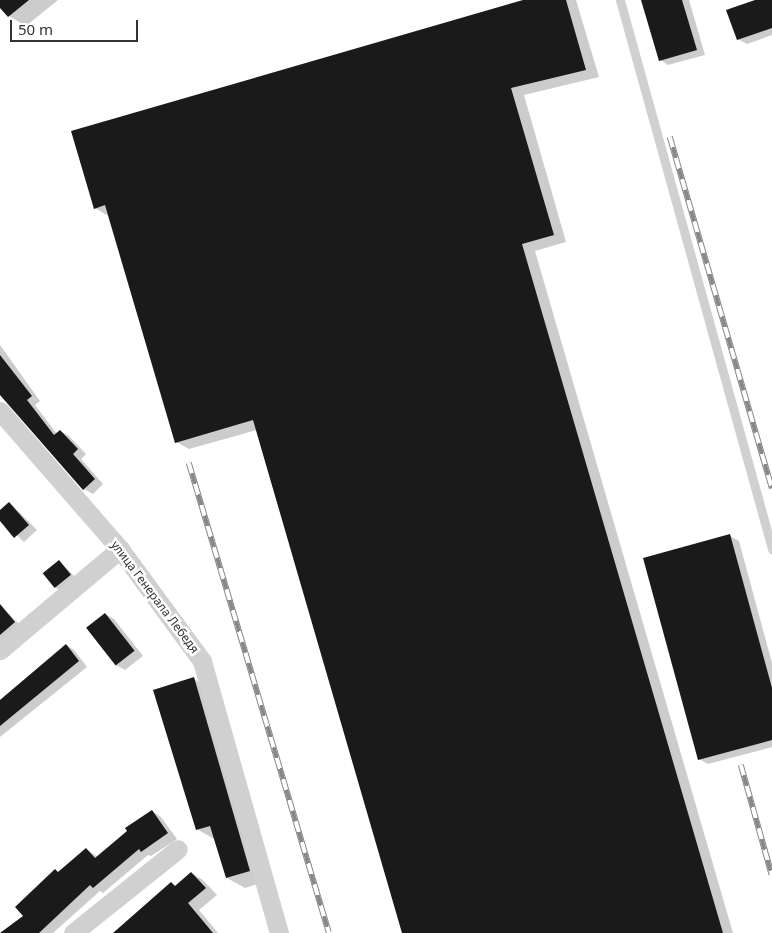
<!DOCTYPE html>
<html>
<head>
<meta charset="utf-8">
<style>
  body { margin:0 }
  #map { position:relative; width:772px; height:933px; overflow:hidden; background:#fff; font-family:"Noto Sans",sans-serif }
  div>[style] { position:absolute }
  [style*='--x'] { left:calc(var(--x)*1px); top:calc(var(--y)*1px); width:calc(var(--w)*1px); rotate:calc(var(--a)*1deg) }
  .shadow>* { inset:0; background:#0003 }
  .building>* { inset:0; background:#1a1a1a; transform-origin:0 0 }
  .service>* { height:9px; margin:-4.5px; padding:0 4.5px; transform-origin:4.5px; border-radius:4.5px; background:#d0d0d0 }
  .minor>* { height:19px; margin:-9.5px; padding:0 9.5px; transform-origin:9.5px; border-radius:9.5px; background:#d0d0d0 }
  .rail>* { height:5.5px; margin-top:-2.75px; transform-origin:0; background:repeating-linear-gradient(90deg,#fff 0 11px,#888 0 22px); box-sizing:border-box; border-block:1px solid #888 }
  span { translate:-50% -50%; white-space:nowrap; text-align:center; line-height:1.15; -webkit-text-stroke:5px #fff; paint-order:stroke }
  .street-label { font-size:12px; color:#333 }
  .scale { position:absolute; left:10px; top:20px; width:128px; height:22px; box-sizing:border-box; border:2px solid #333; border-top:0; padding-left:6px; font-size:15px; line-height:18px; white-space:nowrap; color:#333; -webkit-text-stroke:4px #fff; paint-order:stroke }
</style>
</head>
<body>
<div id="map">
  <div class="shadow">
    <div style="clip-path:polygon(0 0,58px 0,26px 26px,9px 16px,0 6px)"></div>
    <div style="clip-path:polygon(528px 0,576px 0,599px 77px,524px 95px,566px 242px,535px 251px,733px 933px,403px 933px,257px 430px,189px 449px,176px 442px,108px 216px,95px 208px)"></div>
    <div style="clip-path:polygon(642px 0,689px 0,705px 55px,668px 65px,660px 60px)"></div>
    <div style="clip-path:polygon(759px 0,772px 0,772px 35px,747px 44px,738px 39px)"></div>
    <div style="clip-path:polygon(0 345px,40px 401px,35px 405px,57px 434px,60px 431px,69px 436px,86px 454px,81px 459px,103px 484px,93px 494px,84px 489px,0 389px)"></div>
    <div style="clip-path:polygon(10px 503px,37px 530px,24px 542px,0 519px,0 512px)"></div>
    <div style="clip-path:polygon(730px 536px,739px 541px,772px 663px,772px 747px,708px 764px,699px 759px)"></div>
    <div style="clip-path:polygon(59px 561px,79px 581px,64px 593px,56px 588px)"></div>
    <div style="clip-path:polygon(0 605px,23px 628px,0 649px)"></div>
    <div style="clip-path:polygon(105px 614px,114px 619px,143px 656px,125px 670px,116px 665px,87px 628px)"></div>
    <div style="clip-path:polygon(66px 645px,74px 650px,87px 667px,0 737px,0 700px)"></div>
    <div style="clip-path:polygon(194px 679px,211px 689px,267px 881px,245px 888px,227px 878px,214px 839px,197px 829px)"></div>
    <div style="clip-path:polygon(152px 811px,161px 817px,177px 839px,151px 856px,148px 855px,103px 893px,100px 891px,53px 933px,0 933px,25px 916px,59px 873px,86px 849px,98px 857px)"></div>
    <div style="clip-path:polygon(191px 873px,203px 880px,217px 895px,199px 910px,218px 933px,113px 933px,171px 884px,176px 886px)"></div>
  </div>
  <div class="building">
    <div style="clip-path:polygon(0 0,29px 0,8px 17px,0 8px)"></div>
    <div style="clip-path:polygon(523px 0,566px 0,586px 70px,511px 88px,554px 235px,522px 244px,723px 933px,402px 933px,253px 420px,175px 443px,105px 205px,94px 209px,71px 131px)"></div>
    <div style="clip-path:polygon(641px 0,682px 0,697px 50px,659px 61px)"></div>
    <div style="clip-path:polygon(755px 0,772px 0,772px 28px,737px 40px,726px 10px)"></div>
    <div style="clip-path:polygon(0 355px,32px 396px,27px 400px,54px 435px,60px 430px,78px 449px,73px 454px,95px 479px,83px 490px,0 395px)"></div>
    <div style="clip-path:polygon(9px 502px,29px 525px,14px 538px,0 521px,0 510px)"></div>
    <div style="clip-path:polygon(730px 534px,772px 688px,772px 740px,698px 760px,643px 558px)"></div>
    <div style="left:59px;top:560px;width:19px;height:21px;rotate:51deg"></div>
    <div style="clip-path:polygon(0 604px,15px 622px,0 635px)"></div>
    <div style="left:105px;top:613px;width:48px;height:24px;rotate:52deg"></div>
    <div style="clip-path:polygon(66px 644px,79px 661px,0 726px,0 700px)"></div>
    <div style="clip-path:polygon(194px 677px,250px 871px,226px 878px,210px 826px,196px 830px,153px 690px)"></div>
    <div style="clip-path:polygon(152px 810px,168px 833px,141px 852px,139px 849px,93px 888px,90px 885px,39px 933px,0 933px,23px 916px,15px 907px,55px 869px,58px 872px,86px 848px,95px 858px,127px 831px,125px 828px)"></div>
    <div style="clip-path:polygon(191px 872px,206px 888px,188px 903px,213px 933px,113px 933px,171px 882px,175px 886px)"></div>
  </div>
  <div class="service">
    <div style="--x:620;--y:0;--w:570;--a:74.52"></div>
  </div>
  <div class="minor">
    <div style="--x:0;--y:411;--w:183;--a:49"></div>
    <div style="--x:120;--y:549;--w:139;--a:53.8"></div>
    <div style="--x:202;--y:661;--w:283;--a:74.2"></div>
    <div style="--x:0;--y:650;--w:157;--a:-40.1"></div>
    <div style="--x:73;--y:933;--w:134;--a:-38.7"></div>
  </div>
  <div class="rail">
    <div style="--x:670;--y:137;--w:366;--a:73.8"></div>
    <div style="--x:189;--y:463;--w:490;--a:73.4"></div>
    <div style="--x:741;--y:765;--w:114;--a:74.3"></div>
  </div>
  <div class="street-label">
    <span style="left:155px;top:597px;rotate:53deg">улица Генерала Лебедя</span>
  </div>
  <div class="scale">50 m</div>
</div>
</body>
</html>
